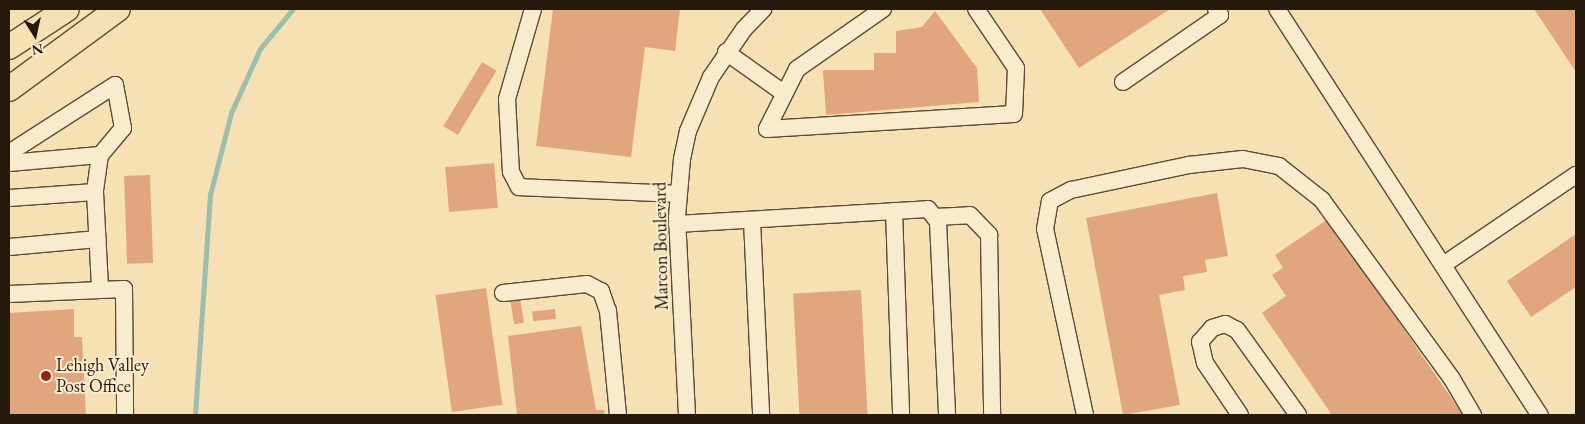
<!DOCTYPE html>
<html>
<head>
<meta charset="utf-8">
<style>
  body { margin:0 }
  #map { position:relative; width:1585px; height:424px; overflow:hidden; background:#f6e1b4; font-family:"EB Garamond",serif }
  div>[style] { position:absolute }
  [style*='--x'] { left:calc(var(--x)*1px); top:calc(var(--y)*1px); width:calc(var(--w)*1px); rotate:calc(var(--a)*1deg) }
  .stream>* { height:4.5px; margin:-2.25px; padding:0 2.25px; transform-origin:2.25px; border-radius:2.25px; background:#9dbeaa }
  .building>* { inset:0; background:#e1a67e; transform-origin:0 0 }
  .roads { filter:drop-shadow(1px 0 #594b35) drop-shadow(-1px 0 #594b35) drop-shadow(0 1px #594b35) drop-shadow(0 -1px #594b35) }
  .minor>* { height:16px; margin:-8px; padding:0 8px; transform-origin:8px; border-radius:8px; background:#f9ecce }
  .highway>* { height:24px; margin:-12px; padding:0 12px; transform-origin:12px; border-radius:12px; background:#f6e1b4 }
  .dots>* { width:14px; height:14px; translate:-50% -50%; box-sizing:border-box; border:2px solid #f9ecce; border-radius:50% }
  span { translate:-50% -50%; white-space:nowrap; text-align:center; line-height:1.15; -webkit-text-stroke:4px #f9ecce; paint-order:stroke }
  .street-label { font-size:18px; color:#25190b }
  .poi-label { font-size:18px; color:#25190b }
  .left { translate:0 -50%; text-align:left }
  .frame { position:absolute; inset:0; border:10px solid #25190b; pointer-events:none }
  .north { position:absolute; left:10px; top:10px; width:50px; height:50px; -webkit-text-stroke:4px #f9ecce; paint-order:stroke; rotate:170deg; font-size:14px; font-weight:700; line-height:20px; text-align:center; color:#25190b }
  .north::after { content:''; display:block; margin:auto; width:18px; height:22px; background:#25190b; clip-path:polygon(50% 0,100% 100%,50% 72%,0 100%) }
</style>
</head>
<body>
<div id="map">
  <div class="stream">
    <div style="--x:195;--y:415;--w:221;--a:-86.1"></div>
    <div style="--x:210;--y:195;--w:85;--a:-75.6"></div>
    <div style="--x:231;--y:113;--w:70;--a:-65.6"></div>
    <div style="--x:260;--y:49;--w:52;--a:-50.5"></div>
  </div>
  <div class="building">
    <div style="clip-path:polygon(553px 9px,680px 9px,675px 51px,645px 47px,631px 157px,536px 146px)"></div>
    <div style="clip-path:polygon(1040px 9px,1170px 9px,1079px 68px)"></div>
    <div style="clip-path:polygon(1534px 9px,1576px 9px,1576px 72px)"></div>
    <div style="clip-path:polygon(935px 11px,977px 68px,979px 102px,826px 115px,823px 70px,874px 70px,874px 53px,896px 53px,896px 31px,922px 27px)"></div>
    <div style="left:482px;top:62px;width:17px;height:75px;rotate:31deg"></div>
    <div style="left:494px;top:163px;width:45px;height:49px;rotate:85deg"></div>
    <div style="left:150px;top:175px;width:88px;height:26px;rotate:88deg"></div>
    <div style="clip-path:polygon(1217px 193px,1228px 256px,1205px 260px,1207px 272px,1183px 276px,1185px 290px,1159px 295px,1180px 405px,1123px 415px,1086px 218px)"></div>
    <div style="clip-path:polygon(1328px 219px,1463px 415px,1332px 415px,1262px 313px,1286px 296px,1272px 275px,1283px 268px,1275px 255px)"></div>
    <div style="clip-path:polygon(1576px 234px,1576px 287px,1531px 317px,1507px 281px)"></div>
    <div style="left:486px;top:288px;width:118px;height:51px;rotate:82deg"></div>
    <div style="left:861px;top:290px;width:125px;height:68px;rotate:87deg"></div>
    <div style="left:520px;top:298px;width:25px;height:10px;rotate:81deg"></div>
    <div style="clip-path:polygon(74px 309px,74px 337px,82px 337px,86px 415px,9px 415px,9px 313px)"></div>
    <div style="left:555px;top:309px;width:10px;height:23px;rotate:84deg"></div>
    <div style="clip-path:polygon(581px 326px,596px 410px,604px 410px,605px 415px,517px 415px,508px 336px)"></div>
  </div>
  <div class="roads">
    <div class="minor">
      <div style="--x:533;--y:9;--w:94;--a:106.1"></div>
      <div style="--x:507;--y:99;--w:73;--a:86.9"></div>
      <div style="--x:511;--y:172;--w:17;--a:62"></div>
      <div style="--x:519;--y:187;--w:158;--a:2.5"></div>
      <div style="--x:883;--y:9;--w:105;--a:145.1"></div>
      <div style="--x:797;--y:69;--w:67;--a:116.6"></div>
      <div style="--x:767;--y:129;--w:247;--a:-3.5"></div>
      <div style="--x:1014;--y:114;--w:46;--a:-87.5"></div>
      <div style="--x:1016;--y:68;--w:71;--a:-124.1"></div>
      <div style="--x:1277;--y:9;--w:484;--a:57.1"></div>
      <div style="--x:726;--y:52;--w:69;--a:35.5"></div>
      <div style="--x:1123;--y:82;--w:118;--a:-34.6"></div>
      <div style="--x:1220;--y:15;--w:7;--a:-124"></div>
      <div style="--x:9;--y:153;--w:126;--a:-32.7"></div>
      <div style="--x:115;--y:85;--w:44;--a:79.5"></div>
      <div style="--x:123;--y:128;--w:35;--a:130"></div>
      <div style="--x:100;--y:155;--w:37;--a:98"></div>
      <div style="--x:9;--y:163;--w:91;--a:-5"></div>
      <div style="--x:9;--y:198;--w:86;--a:-4"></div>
      <div style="--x:95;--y:192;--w:97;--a:87"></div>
      <div style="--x:894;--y:211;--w:204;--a:88"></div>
      <div style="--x:935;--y:217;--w:35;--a:-3"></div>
      <div style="--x:970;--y:215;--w:28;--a:46"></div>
      <div style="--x:989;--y:235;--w:180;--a:89"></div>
      <div style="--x:752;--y:221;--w:194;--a:87.3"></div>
      <div style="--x:677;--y:224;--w:251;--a:-3.4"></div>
      <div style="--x:928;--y:209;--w:16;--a:52"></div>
      <div style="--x:938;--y:222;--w:193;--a:87.3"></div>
      <div style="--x:9;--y:247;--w:89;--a:-5.1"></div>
      <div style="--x:1443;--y:265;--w:161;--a:-34.1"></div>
      <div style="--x:503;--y:293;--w:84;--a:-6.1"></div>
      <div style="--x:587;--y:284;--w:16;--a:27"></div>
      <div style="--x:601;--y:291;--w:21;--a:71"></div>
      <div style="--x:608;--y:311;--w:104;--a:84.5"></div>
      <div style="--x:9;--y:294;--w:115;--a:-2.5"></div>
      <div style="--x:124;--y:289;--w:126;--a:89.5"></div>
      <div style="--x:687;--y:415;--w:198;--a:-92.9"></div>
      <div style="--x:677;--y:217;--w:58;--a:-85.1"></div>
      <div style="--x:682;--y:159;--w:29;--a:-78"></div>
      <div style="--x:688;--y:131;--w:59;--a:-66.9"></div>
      <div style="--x:711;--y:77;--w:58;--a:-55.5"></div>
      <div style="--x:744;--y:29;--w:28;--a:-46"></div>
      <div style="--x:1085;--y:415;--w:190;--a:-102.1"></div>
      <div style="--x:1045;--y:229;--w:28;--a:-80"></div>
      <div style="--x:1050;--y:201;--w:24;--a:-28"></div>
      <div style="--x:1071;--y:190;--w:121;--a:-12"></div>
      <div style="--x:1189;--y:165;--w:54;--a:-6.3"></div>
      <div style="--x:1243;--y:159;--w:37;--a:11"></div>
      <div style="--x:1279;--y:166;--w:55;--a:38.3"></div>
      <div style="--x:1322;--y:200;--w:221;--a:54"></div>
      <div style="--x:1452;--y:379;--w:42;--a:59.7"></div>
      <div style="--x:1240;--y:415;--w:63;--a:-123.9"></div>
      <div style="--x:1205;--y:363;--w:22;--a:-103"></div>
      <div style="--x:1200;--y:342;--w:18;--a:-49"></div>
      <div style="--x:1212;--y:328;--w:14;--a:-17"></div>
      <div style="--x:1225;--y:324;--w:13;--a:27"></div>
      <div style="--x:1237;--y:330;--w:105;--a:54.3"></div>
    </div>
    <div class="highway">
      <div style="--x:9;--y:47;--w:69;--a:-33.2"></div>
      <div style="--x:9;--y:89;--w:135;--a:-36.3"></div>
    </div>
  </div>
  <div class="dots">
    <div style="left:46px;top:376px;background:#8f2418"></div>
  </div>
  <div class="street-label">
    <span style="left:661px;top:246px;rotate:-91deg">Marcon Boulevard</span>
  </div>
  <div class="poi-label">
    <span class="left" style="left:56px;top:376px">Lehigh Valley<br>Post Office</span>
  </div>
  <div class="frame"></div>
  <div class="north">N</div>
</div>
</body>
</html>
